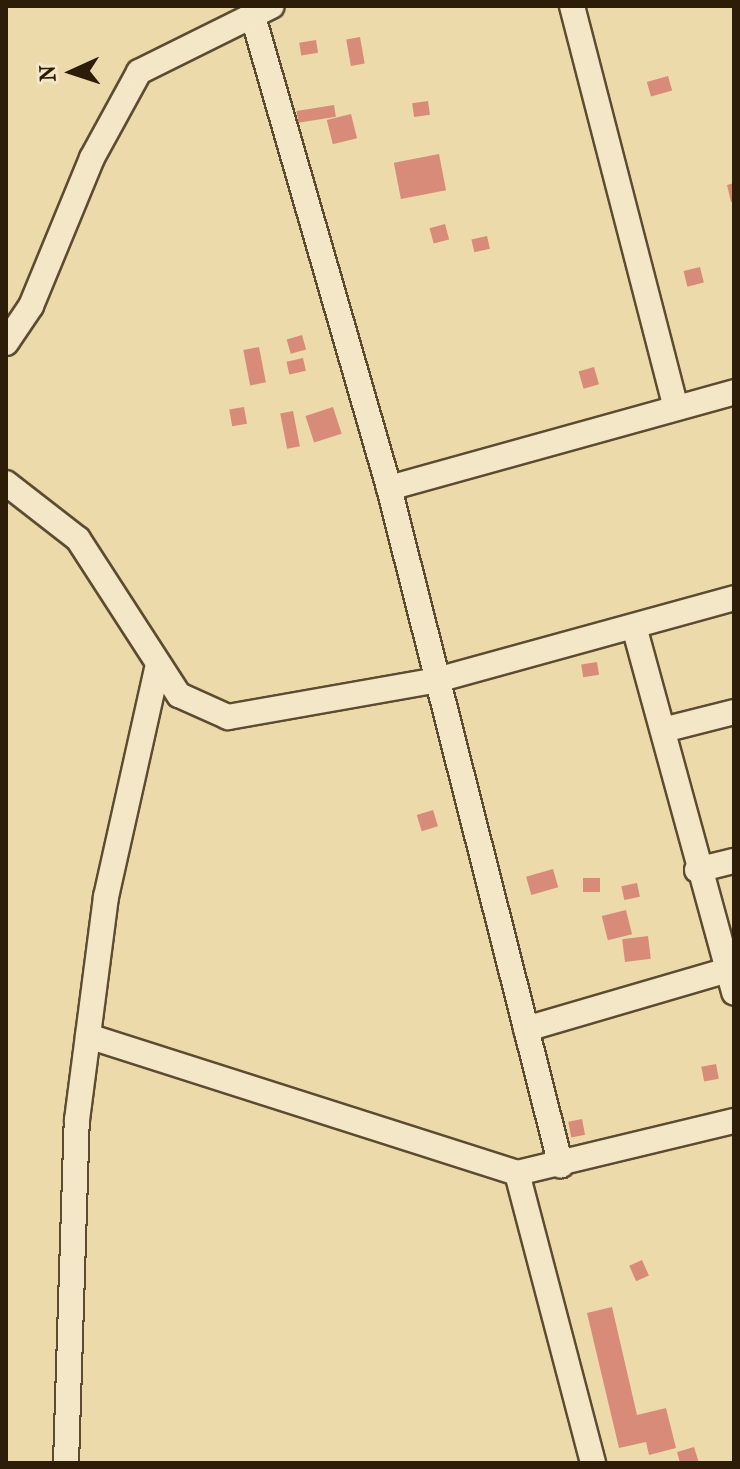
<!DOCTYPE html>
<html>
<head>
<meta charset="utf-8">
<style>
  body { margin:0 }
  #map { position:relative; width:740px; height:1469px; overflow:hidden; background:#ecdaab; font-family:"IM FELL French Canon",serif }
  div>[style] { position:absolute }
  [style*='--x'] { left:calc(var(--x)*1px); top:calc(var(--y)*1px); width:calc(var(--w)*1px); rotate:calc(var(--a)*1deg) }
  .building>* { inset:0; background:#d98b7a; transform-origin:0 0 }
  .roads { filter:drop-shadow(2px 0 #5d4c31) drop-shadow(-2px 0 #5d4c31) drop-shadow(0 2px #5d4c31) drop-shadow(0 -2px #5d4c31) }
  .minor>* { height:24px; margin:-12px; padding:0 12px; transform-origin:12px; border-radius:12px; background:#f3e7c8 }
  span { translate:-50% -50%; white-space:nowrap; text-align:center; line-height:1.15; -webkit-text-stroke:8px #f3e7c8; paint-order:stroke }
  .frame { position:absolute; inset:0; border:8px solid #2d1c08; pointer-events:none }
  .north { position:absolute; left:32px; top:32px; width:80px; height:80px; -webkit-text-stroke:6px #f3e7c8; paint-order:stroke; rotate:267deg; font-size:22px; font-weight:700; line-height:32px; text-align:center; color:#2d1c08 }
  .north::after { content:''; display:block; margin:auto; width:28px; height:36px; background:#2d1c08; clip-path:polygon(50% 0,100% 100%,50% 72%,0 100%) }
</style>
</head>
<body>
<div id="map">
  <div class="building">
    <div style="left:360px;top:37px;width:27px;height:14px;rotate:80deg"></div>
    <div style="left:316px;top:40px;width:13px;height:17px;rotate:81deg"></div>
    <div style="left:668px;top:76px;width:15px;height:22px;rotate:74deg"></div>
    <div style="left:428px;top:101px;width:14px;height:16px;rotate:82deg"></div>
    <div style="left:334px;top:105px;width:12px;height:38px;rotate:81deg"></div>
    <div style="left:351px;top:114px;width:25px;height:25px;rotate:76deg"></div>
    <div style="left:439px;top:154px;width:37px;height:46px;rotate:79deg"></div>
    <div style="clip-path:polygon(734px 183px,734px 202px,731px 202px,727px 185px)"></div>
    <div style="left:445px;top:224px;width:16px;height:16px;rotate:75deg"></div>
    <div style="left:487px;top:236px;width:13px;height:16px;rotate:77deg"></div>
    <div style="left:700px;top:267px;width:16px;height:17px;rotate:76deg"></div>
    <div style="left:302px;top:335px;width:15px;height:16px;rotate:74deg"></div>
    <div style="left:259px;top:347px;width:36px;height:16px;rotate:79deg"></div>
    <div style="left:303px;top:358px;width:13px;height:17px;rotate:77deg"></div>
    <div style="left:594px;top:367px;width:18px;height:16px;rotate:74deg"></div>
    <div style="left:244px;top:407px;width:17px;height:15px;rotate:80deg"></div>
    <div style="left:333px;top:407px;width:28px;height:29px;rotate:72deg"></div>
    <div style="left:293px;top:411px;width:36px;height:13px;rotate:79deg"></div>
    <div style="left:597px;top:662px;width:13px;height:16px;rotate:81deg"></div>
    <div style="left:433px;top:810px;width:17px;height:17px;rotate:73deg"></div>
    <div style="left:553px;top:869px;width:19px;height:28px;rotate:74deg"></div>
    <div style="left:583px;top:878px;width:17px;height:14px"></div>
    <div style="left:637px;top:883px;width:14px;height:16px;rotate:78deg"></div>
    <div style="left:626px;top:910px;width:25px;height:25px;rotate:76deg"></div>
    <div style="left:648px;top:936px;width:23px;height:26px;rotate:83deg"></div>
    <div style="left:716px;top:1064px;width:15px;height:15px;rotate:79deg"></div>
    <div style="left:582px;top:1119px;width:16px;height:14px;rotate:79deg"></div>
    <div style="left:642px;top:1260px;width:17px;height:14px;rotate:66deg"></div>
    <div style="clip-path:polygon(612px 1307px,637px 1415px,666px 1408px,676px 1448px,649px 1455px,646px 1442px,619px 1448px,587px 1313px)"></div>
    <div style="clip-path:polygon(694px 1447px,699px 1463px,680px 1463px,677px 1452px)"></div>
  </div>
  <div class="roads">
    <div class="minor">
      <div style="--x:572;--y:6;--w:415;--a:75.5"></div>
      <div style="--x:252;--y:13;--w:494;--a:73.9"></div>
      <div style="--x:389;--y:488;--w:699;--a:75.77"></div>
      <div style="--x:6;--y:343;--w:45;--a:-56"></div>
      <div style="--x:31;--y:306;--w:160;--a:-67.6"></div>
      <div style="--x:92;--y:158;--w:98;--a:-61.3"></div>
      <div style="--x:139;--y:72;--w:148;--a:-26.4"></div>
      <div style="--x:6;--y:483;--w:91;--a:37.9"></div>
      <div style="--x:78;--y:539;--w:186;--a:57.1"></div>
      <div style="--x:179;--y:695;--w:54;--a:24.2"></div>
      <div style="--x:228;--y:717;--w:212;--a:-10"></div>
      <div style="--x:437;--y:680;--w:308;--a:-15.4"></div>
      <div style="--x:389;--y:488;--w:358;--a:-15.5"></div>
      <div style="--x:635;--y:630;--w:376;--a:74.7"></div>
      <div style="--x:663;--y:730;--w:73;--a:-14.2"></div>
      <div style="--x:697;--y:870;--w:38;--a:-14"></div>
      <div style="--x:526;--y:1029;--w:217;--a:-16.3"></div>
      <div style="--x:88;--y:1036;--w:450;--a:17.7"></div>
      <div style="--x:517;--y:1173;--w:223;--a:-13.5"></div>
      <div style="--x:517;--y:1173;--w:300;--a:75.3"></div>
      <div style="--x:66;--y:1463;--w:343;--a:-88.2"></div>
      <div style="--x:77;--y:1120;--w:225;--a:-82.6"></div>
      <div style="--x:106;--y:897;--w:234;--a:-77.4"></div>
    </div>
  </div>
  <div class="frame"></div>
  <div class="north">N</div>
</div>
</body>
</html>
